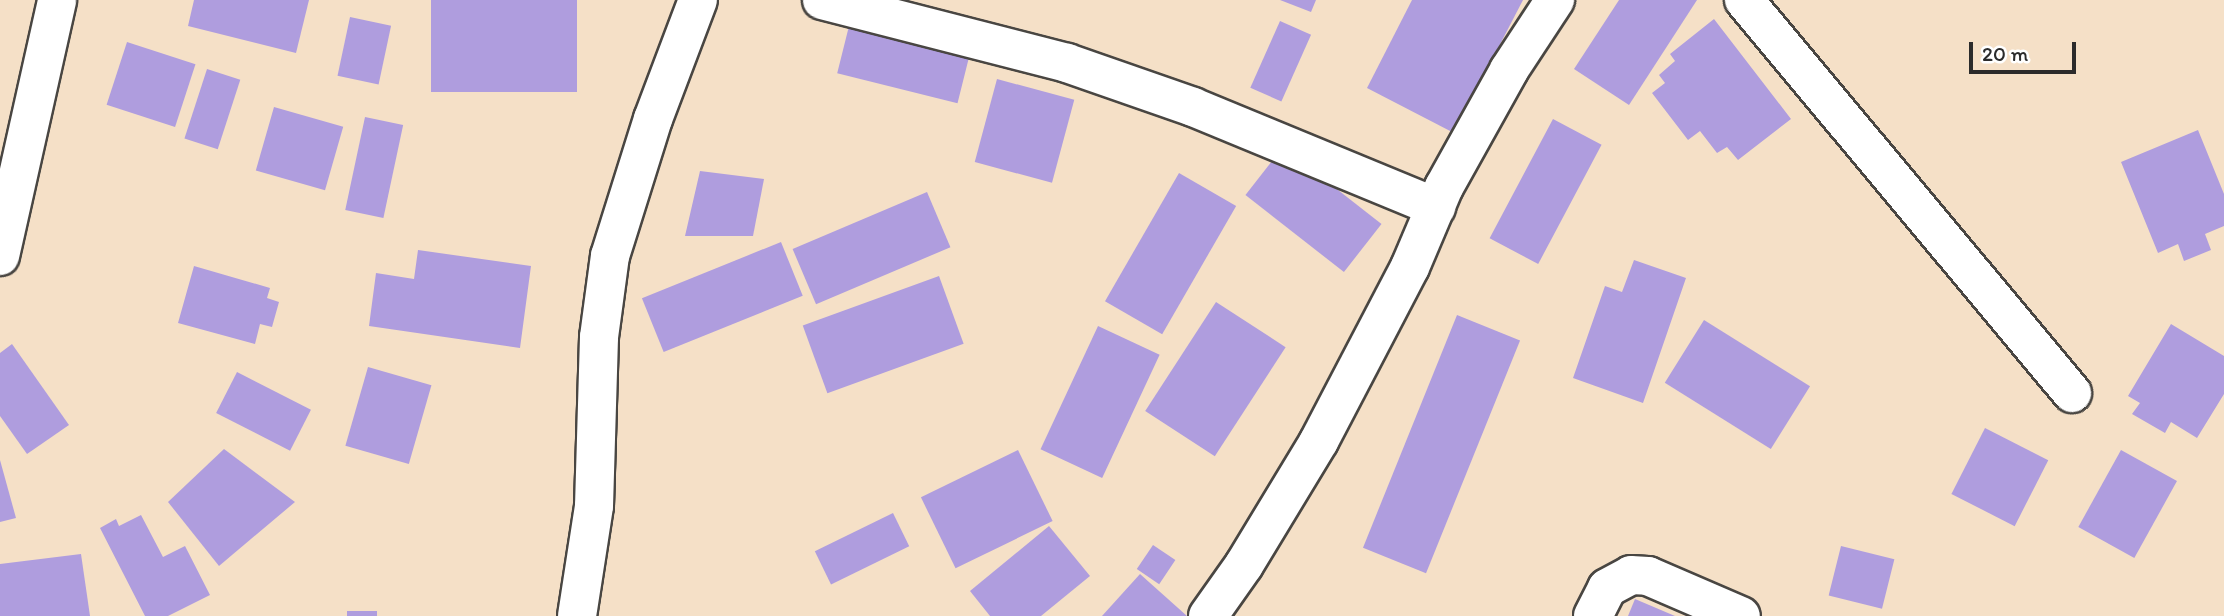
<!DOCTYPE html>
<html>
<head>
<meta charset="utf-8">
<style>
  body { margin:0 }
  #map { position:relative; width:2224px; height:616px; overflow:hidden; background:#f5e0c7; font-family:Itim,sans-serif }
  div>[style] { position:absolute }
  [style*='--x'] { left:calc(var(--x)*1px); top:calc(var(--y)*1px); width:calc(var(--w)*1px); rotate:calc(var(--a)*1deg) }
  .building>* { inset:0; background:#af9dde; transform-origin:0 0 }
  .roads { filter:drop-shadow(2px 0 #494642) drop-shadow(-2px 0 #494642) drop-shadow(0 2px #494642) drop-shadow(0 -2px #494642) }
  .minor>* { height:38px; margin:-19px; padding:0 19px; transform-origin:19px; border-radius:19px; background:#fff }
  span { translate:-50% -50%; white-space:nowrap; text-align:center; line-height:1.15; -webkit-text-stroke:5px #fff; paint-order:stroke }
  .scale { position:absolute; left:1969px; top:42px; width:107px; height:32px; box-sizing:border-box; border:4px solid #2b2b2b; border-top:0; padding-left:9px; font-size:21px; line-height:24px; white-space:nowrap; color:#2b2b2b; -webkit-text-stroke:5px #fff; paint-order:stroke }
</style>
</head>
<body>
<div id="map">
  <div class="building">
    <div style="clip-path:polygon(194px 0,309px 0,296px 53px,188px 26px)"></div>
    <div style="left:431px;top:0;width:146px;height:92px"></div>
    <div style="clip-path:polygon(1280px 0,1316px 0,1311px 12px)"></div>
    <div style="clip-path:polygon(1412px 0,1523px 0,1454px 133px,1367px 88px)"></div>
    <div style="clip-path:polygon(1619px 0,1697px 0,1629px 105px,1574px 69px)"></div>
    <div style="left:350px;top:17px;width:42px;height:60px;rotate:12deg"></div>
    <div style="left:851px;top:18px;width:124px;height:57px;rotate:14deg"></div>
    <div style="clip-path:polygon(1714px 19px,1791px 119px,1738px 160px,1727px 147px,1717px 153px,1700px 131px,1688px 140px,1652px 93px,1665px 83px,1659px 75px,1675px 61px,1670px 54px)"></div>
    <div style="left:1280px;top:21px;width:34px;height:73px;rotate:24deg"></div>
    <div style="left:127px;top:42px;width:72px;height:66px;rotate:18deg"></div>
    <div style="left:207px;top:69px;width:35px;height:73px;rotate:18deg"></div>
    <div style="left:997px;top:79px;width:80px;height:86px;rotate:15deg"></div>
    <div style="left:274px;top:107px;width:72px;height:66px;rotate:16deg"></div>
    <div style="left:365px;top:117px;width:39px;height:95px;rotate:12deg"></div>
    <div style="left:1553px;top:119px;width:55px;height:135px;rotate:28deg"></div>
    <div style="clip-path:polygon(2198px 130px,2224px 194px,2224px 226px,2205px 234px,2211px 250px,2184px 261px,2178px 244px,2158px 253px,2121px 162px)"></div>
    <div style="left:1283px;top:147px;width:125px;height:61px;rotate:38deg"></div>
    <div style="clip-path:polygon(700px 171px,764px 179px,753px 236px,685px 236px)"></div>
    <div style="left:1179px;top:173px;width:66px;height:148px;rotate:30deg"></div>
    <div style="left:927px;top:192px;width:60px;height:146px;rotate:67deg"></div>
    <div style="left:781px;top:242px;width:58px;height:150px;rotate:68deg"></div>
    <div style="clip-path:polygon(418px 250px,531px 266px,520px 348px,369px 326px,376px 273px,414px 279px)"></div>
    <div style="clip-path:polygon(1634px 260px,1686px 278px,1643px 403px,1573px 378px,1605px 286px,1622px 292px)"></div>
    <div style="clip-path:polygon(194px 266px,270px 288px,267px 298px,279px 302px,272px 327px,260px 324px,255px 344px,178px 323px)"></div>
    <div style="left:939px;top:276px;width:72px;height:145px;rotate:70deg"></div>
    <div style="left:1216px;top:302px;width:83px;height:130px;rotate:33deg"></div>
    <div style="left:1457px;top:315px;width:68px;height:251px;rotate:22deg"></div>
    <div style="left:1704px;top:320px;width:125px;height:74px;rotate:32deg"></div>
    <div style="clip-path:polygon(2171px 324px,2224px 356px,2224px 394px,2197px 438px,2171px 422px,2165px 433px,2132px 414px,2140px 403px,2128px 396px)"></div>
    <div style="left:1098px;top:326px;width:68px;height:136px;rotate:25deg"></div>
    <div style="clip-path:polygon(12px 344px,69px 425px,27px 454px,0 416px,0 353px)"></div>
    <div style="left:368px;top:367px;width:66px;height:82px;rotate:16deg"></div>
    <div style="left:237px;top:372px;width:83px;height:46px;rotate:27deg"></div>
    <div style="left:1985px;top:428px;width:71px;height:74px;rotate:27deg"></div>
    <div style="clip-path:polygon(224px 449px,295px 502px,219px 566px,168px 502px)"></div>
    <div style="left:1018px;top:450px;width:79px;height:108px;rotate:64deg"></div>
    <div style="left:2121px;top:450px;width:64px;height:88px;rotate:29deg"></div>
    <div style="clip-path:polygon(0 460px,16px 518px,0 522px)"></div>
    <div style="left:893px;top:513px;width:37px;height:87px;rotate:64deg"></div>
    <div style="clip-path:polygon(141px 515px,163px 557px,185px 546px,210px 595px,168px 616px,145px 616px,100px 528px,116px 519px,119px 526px)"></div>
    <div style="clip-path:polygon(1049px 526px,1090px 576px,1041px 616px,990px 616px,970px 591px)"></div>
    <div style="left:1153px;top:545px;width:27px;height:29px;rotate:34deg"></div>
    <div style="left:1841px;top:546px;width:55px;height:51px;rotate:14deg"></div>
    <div style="clip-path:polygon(81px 554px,90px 616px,0 616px,0 564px)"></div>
    <div style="clip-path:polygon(1140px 574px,1187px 616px,1102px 616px)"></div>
    <div style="clip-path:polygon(1635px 599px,1675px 616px,1628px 616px)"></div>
    <div style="left:347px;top:611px;width:30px;height:5px"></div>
  </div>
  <div class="roads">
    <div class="minor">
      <div style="--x:822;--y:0;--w:253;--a:14.4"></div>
      <div style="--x:1067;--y:63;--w:133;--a:19.2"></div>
      <div style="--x:1193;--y:107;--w:263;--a:22.4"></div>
      <div style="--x:1744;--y:0;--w:512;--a:50.15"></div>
      <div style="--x:0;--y:256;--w:262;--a:-77.4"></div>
      <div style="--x:577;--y:616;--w:111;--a:-81.2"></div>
      <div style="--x:594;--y:506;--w:169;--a:-88.3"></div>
      <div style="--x:599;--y:337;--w:82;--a:-82.3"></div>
      <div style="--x:610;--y:256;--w:144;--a:-72.6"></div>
      <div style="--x:653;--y:119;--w:127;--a:-69.3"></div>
      <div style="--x:1208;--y:616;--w:62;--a:-54.8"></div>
      <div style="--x:1244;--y:565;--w:145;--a:-58.8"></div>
      <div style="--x:1319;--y:441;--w:196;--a:-62.4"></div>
      <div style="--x:1410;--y:267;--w:87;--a:-67"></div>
      <div style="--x:1444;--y:187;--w:134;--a:-60.9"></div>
      <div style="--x:1509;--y:70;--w:84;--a:-56.7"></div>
      <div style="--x:1593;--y:616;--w:31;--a:-63"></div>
      <div style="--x:1607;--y:588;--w:27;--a:-28"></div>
      <div style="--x:1631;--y:575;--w:17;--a:3"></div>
      <div style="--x:1648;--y:576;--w:101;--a:23.3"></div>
    </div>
  </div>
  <div class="scale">20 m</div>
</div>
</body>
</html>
